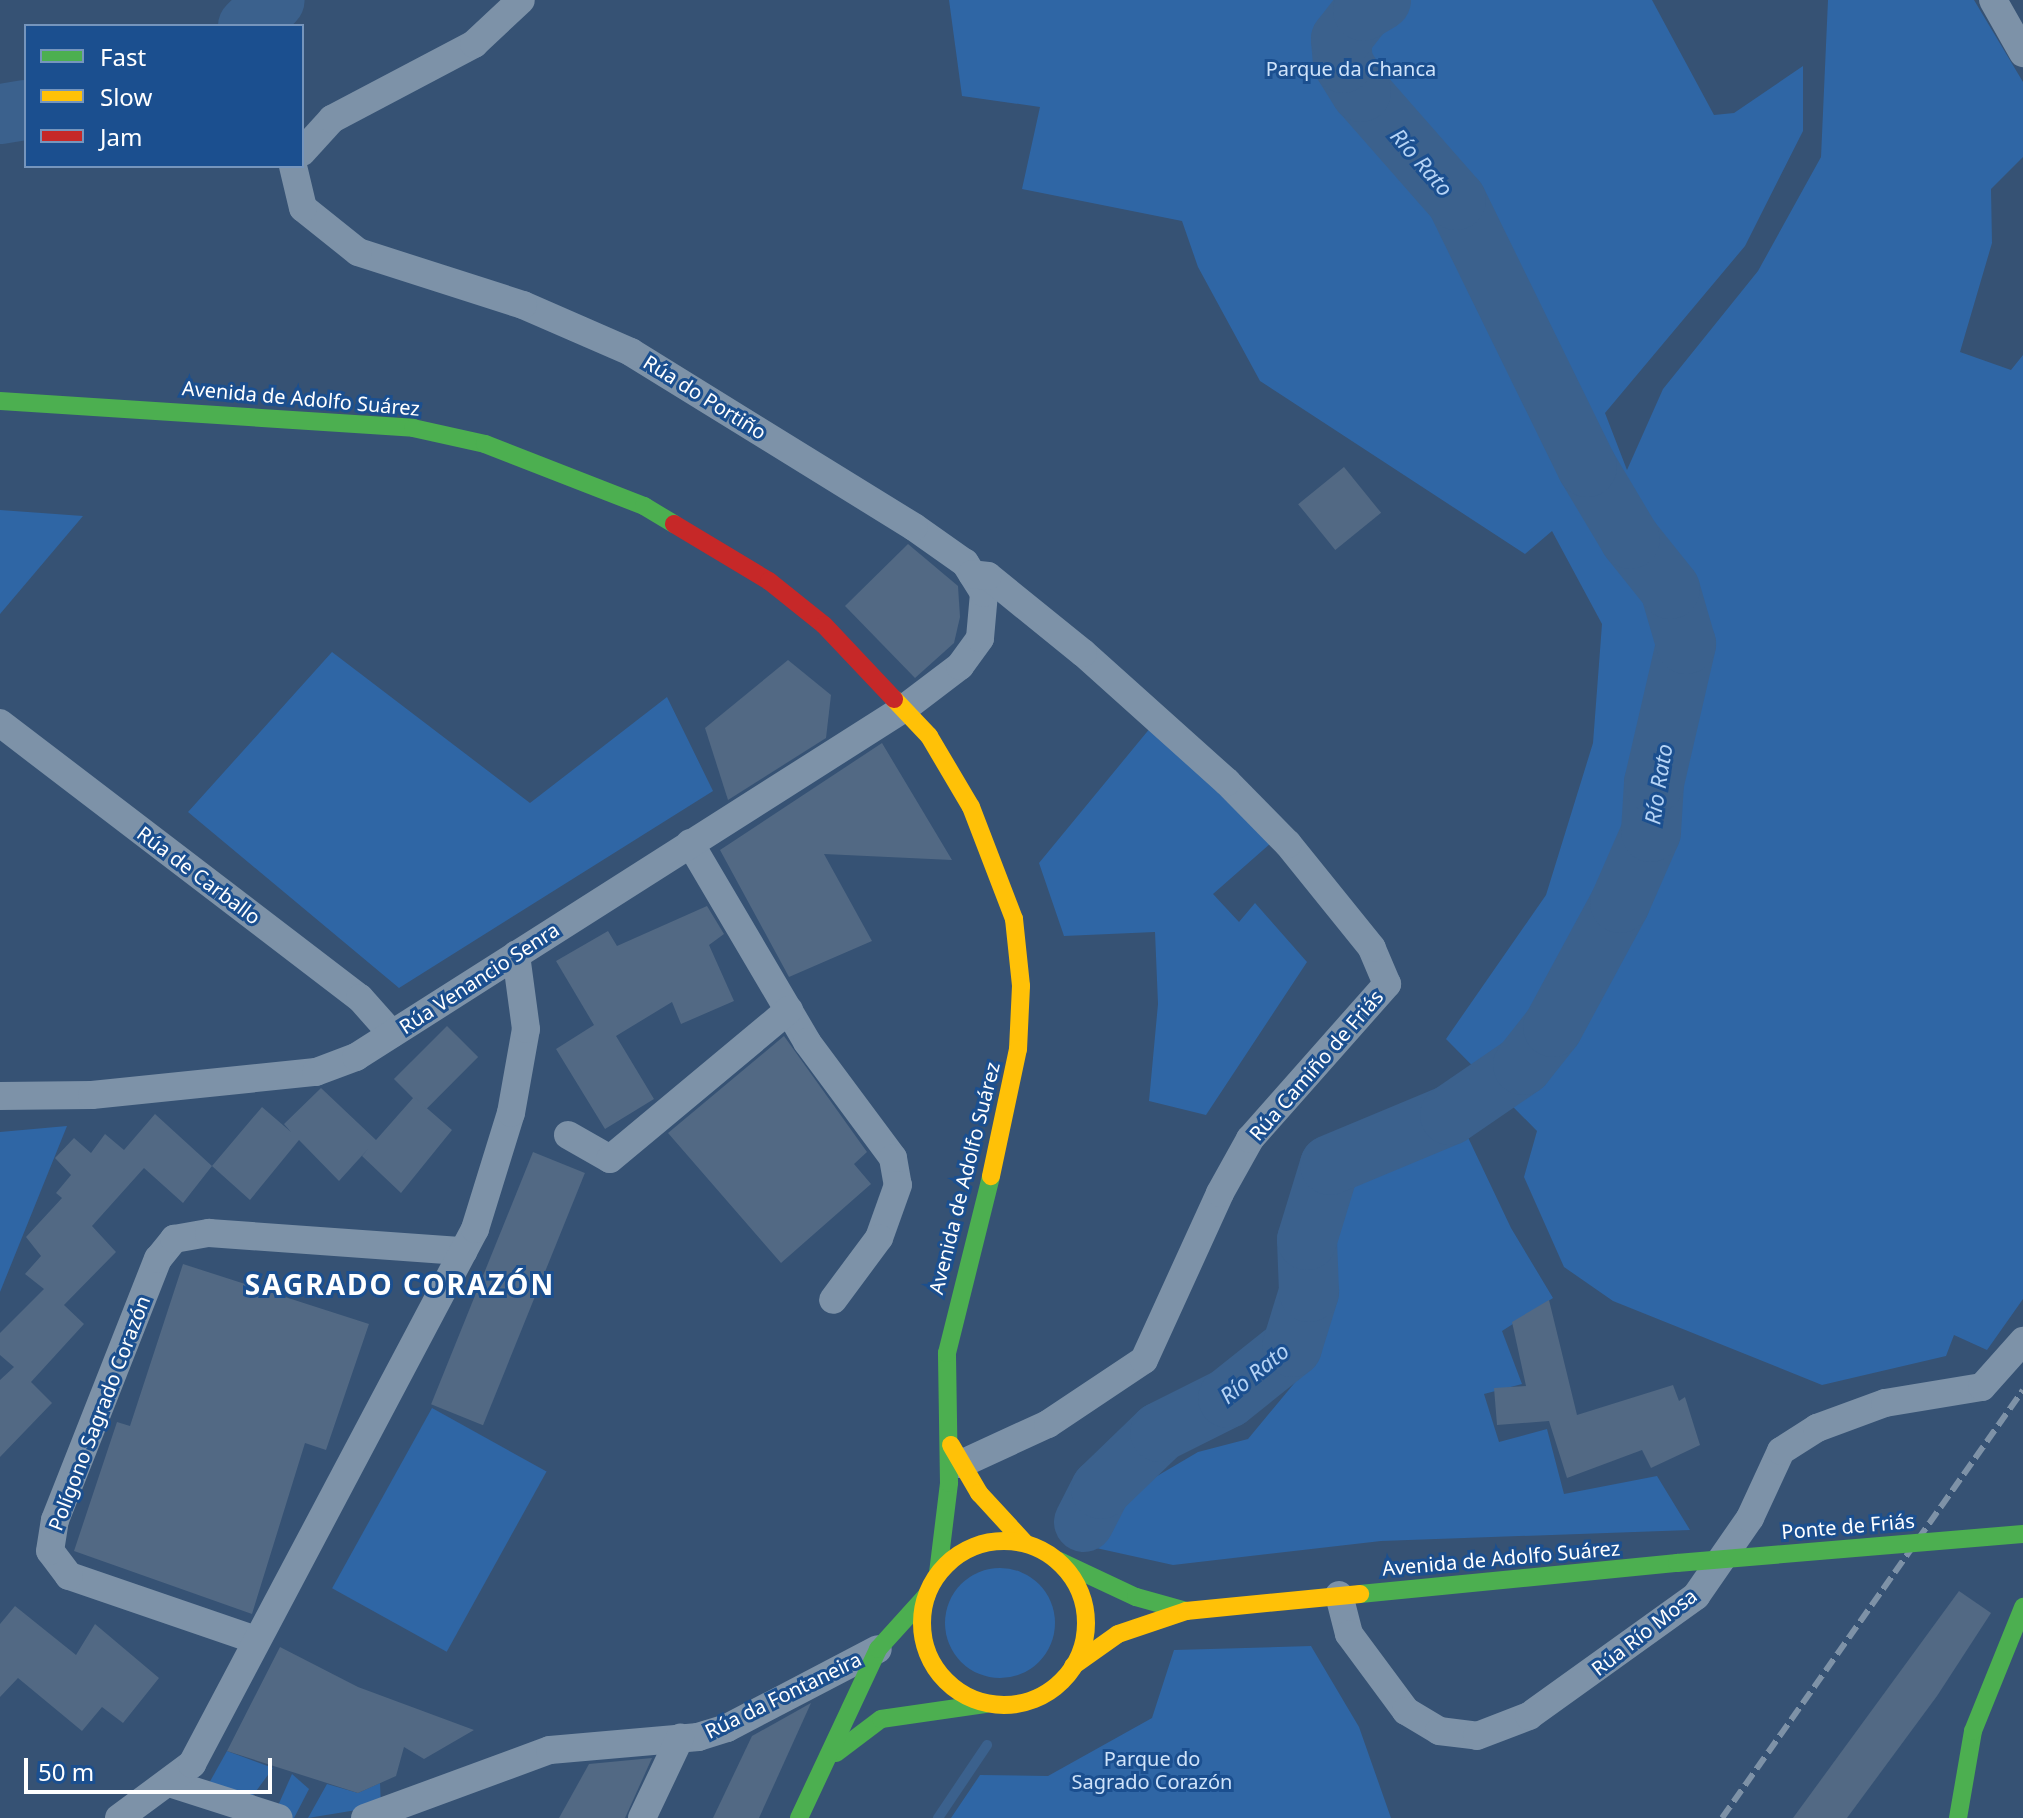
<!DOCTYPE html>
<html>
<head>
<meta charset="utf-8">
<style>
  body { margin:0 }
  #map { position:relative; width:2023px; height:1818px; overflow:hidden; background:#365274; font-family:"Noto Sans",sans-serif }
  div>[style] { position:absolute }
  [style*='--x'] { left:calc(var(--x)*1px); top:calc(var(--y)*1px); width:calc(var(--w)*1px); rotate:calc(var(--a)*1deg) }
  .green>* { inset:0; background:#2f66a5; transform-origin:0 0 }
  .round { border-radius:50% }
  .stream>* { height:10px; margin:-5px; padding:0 5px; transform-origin:5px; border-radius:5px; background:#3b618d }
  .river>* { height:60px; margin:-30px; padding:0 30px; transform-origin:30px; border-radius:30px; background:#3b618d }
  .building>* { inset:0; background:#526984; transform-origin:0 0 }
  .street>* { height:28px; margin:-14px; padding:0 14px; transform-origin:14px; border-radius:14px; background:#7d92a8 }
  .fast>* { height:18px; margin:-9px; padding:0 9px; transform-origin:9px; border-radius:9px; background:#4caf50 }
  .slow>* { height:18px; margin:-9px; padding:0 9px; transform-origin:9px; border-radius:9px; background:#ffc107 }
  .slow>.ring { margin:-9px; padding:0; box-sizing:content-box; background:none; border:18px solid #ffc107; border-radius:50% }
  .jam>* { height:18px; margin:-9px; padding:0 9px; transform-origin:9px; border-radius:9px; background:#c62828 }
  .rail>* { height:6px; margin-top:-3px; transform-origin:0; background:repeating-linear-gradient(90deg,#7e92a7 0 14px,transparent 0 20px) }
  .fast-bridge>* { height:18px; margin:-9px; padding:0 9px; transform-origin:9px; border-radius:9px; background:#4caf50 }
  span { translate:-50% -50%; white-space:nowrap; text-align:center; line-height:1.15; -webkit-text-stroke:6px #1b4f8f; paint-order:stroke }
  .park-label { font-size:20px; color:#cfe3fa }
  .street-label { font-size:20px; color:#fff }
  .water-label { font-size:22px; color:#b5d3f5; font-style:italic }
  .district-label { font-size:28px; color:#fff; font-weight:700; letter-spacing:2px }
  .legend { position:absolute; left:24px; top:24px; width:280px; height:144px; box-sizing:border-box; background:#1b4f8f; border:2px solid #7695bc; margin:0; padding:10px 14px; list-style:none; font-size:24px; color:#fff }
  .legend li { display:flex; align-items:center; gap:16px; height:40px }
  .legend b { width:40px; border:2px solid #7695bc }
  .scale { position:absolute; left:24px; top:1758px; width:248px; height:36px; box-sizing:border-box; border:4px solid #fff; border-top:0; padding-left:10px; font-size:24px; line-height:28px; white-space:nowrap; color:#fff; -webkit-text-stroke:6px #1b4f8f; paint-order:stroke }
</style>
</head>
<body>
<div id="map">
  <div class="green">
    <div style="clip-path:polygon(949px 0,1652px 0,1714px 115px,1734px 113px,1803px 66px,1803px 131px,1745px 246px,1605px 413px,1627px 470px,1663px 389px,1758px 271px,1821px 157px,1828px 0,1974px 0,2023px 82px,2023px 157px,1991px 189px,1992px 243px,1960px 352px,2011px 370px,2023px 355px,2023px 1299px,1987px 1350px,1954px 1335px,1946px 1356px,1822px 1385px,1613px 1301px,1564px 1267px,1524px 1177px,1537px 1131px,1446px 1039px,1546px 895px,1593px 743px,1602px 624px,1552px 531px,1525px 554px,1260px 381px,1198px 267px,1182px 221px,1022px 189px,1040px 107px,962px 96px)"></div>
    <div style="clip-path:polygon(0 510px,83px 516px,0 614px)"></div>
    <div style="clip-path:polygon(332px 652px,530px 803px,667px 697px,713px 791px,399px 988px,188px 812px)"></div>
    <div style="clip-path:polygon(1151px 727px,1271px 843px,1213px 894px,1239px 922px,1255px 903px,1307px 962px,1206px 1115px,1149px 1101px,1158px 1004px,1155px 932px,1064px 936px,1039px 863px)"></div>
    <div style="clip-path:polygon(67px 1126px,0 1292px,0 1132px)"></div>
    <div style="clip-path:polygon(1464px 1129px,1511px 1228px,1553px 1298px,1502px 1331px,1522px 1384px,1484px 1394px,1499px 1442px,1547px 1429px,1564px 1494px,1657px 1476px,1690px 1530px,1381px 1541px,1173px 1565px,1087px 1546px,1101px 1509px,1198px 1452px,1248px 1439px,1297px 1380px,1322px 1212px,1339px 1173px,1438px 1143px)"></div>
    <div style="left:432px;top:1408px;width:131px;height:206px;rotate:29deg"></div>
    <div class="round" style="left:945px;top:1568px;width:110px;height:110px"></div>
    <div style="clip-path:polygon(1311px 1646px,1359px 1727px,1391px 1818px,951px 1818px,980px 1775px,1048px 1776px,1152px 1718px,1174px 1650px)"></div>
    <div style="clip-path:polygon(227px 1751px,273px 1768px,243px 1809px,203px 1794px)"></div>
    <div style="clip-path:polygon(292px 1774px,309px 1789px,294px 1818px,273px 1817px)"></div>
    <div style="clip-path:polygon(380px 1783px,381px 1806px,308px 1818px,327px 1784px,358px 1793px)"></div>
  </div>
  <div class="stream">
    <div style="--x:938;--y:1818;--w:88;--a:-56.1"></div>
  </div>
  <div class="river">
    <div style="--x:248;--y:26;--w:37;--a:-44"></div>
    <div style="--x:0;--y:114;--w:26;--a:-9"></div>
    <div style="--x:1084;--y:1522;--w:37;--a:-63"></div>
    <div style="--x:1101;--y:1489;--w:82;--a:-44"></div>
    <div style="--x:1160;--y:1432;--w:76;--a:-26.6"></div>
    <div style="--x:1228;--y:1398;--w:82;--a:-38.6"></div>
    <div style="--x:1292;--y:1347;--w:58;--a:-72.8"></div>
    <div style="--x:1309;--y:1292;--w:52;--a:-92.2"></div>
    <div style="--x:1307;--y:1240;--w:78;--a:-73"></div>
    <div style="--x:1330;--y:1165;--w:130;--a:-22.6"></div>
    <div style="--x:1450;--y:1115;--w:88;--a:-34.4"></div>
    <div style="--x:1523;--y:1065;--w:48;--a:-51.7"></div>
    <div style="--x:1553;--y:1027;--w:141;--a:-61.6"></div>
    <div style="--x:1620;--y:903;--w:77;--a:-66.4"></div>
    <div style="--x:1651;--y:832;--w:49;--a:-86.5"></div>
    <div style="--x:1654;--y:783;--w:143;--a:-77"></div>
    <div style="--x:1686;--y:644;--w:57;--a:-106.2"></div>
    <div style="--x:1670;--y:589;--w:64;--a:-128.7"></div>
    <div style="--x:1630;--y:539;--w:84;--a:-120.8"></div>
    <div style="--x:1587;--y:467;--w:297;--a:-116.1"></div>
    <div style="--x:1456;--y:200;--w:144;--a:-131.3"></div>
    <div style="--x:1361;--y:92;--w:34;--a:-122"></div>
    <div style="--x:1343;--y:63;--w:24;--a:-95"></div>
    <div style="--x:1341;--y:39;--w:36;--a:-52"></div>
    <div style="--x:1363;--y:11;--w:21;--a:-31"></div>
  </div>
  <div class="building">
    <div style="left:1344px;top:467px;width:59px;height:59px;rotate:51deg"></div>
    <div style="clip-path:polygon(908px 544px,958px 586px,960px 617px,954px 643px,915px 678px,845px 606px)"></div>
    <div style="clip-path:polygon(788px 660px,831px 695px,826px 738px,728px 800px,705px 728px)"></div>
    <div style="clip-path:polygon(882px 743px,952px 860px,824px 854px,872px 941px,789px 977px,720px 850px)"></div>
    <div style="clip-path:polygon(707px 906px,724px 934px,709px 945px,734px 1001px,681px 1024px,672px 1002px,616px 1036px,654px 1099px,605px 1129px,556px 1049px,594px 1025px,556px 961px,608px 931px,617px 946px)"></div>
    <div style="left:447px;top:1026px;width:44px;height:75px;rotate:45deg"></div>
    <div style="clip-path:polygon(784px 1036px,867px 1152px,854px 1164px,871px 1184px,781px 1263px,668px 1133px)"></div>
    <div style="clip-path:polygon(321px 1088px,376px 1140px,414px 1097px,452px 1130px,401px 1193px,362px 1156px,368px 1149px,339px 1181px,299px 1140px,250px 1200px,212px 1166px,262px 1107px,291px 1132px,284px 1124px)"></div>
    <div style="clip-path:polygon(155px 1114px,212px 1166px,183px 1203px,144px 1168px,92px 1226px,116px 1252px,64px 1305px,84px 1324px,31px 1382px,52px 1403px,0 1457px,0 1380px,14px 1367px,0 1355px,0 1333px,44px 1289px,25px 1274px,41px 1256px,26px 1237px,62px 1198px,56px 1193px,71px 1175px,55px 1158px,74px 1138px,91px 1153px,105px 1134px,124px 1150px)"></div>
    <div style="left:533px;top:1152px;width:56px;height:272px;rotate:22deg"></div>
    <div style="clip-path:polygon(183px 1264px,369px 1324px,326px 1450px,305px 1443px,252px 1614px,74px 1551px,117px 1422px,130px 1426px)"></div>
    <div style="clip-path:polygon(1549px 1300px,1577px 1415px,1673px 1385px,1679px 1401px,1685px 1397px,1700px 1445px,1651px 1468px,1642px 1450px,1567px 1478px,1549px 1421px,1497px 1425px,1494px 1388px,1526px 1386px,1512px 1322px)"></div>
    <div style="clip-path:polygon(1959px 1591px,1991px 1613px,1937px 1696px,1847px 1818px,1793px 1818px)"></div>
    <div style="clip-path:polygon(15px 1606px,76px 1655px,95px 1624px,159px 1678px,123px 1723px,102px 1707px,82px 1731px,18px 1678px,0 1697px,0 1624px)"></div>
    <div style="clip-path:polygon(280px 1647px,358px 1687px,474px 1730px,424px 1759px,404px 1747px,396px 1776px,358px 1793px,227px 1751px)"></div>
    <div style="clip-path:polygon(811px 1703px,759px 1818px,713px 1818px,752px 1736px)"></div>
    <div style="clip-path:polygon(652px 1758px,625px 1818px,559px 1818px,589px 1764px)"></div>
  </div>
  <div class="street">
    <div style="--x:1993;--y:0;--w:61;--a:60.5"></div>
    <div style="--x:302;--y:152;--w:45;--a:-47.7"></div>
    <div style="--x:332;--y:119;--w:161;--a:-27.8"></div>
    <div style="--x:474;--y:44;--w:64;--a:-43.1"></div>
    <div style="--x:0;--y:723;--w:453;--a:37.4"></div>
    <div style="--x:360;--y:998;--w:48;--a:48.4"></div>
    <div style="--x:690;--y:843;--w:231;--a:59.5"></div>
    <div style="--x:807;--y:1042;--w:144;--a:53.4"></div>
    <div style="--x:893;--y:1158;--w:27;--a:80"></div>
    <div style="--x:898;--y:1185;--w:56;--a:109.7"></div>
    <div style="--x:879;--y:1238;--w:77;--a:126.6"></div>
    <div style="--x:0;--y:1096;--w:92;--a:-0.6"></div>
    <div style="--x:92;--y:1095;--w:225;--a:-5.9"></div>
    <div style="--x:316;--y:1072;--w:43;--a:-20.6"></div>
    <div style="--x:356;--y:1057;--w:652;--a:-32.47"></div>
    <div style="--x:906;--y:707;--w:68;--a:-37.2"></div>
    <div style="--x:960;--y:666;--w:34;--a:-54"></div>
    <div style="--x:980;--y:638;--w:45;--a:-84.9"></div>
    <div style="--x:984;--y:593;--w:36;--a:-122"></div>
    <div style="--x:965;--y:563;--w:62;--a:-144.8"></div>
    <div style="--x:914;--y:527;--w:333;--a:-148.3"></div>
    <div style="--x:631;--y:352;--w:118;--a:-156.5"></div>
    <div style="--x:523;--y:305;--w:173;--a:-162.2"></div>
    <div style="--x:358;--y:252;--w:70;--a:-141.3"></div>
    <div style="--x:303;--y:208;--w:43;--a:-103.4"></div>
    <div style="--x:568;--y:1135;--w:48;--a:29.7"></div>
    <div style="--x:610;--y:1159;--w:233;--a:-39.8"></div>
    <div style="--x:961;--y:1464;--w:96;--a:-24.7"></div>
    <div style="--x:1048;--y:1424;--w:115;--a:-33.7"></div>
    <div style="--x:1144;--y:1360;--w:183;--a:-65.5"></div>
    <div style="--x:1220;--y:1193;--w:62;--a:-60.9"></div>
    <div style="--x:1250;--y:1139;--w:207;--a:-48.5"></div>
    <div style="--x:1387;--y:984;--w:39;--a:-113"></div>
    <div style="--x:1372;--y:948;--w:134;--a:-128.9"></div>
    <div style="--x:1288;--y:844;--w:87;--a:-134.5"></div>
    <div style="--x:1227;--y:782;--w:193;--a:-138.1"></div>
    <div style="--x:1083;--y:653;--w:122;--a:-141"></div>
    <div style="--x:988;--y:576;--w:16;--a:-173"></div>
    <div style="--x:1339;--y:1595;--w:40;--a:75.6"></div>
    <div style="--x:1349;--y:1634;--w:96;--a:53.5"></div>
    <div style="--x:1406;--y:1711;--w:39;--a:31"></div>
    <div style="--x:1439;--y:1731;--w:38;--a:7"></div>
    <div style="--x:1477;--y:1736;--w:56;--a:-21"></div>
    <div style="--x:1529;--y:1716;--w:206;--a:-35.7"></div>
    <div style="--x:1696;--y:1596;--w:95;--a:-55.3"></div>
    <div style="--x:1750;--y:1518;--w:74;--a:-65.2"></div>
    <div style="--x:1781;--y:1451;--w:43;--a:-32.6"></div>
    <div style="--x:1817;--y:1428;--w:72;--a:-20.2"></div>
    <div style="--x:1885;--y:1403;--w:98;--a:-9.4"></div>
    <div style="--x:1982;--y:1387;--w:62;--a:-48.3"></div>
    <div style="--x:256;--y:1640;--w:198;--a:-161.1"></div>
    <div style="--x:69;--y:1576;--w:31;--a:-127"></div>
    <div style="--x:50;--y:1551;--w:31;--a:-81"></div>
    <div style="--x:55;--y:1520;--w:281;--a:-68.5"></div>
    <div style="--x:158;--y:1259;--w:26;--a:-51"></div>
    <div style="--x:174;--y:1239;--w:36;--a:-10"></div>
    <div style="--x:209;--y:1233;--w:255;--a:4.1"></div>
    <div style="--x:169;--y:1783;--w:115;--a:17.7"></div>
    <div style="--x:119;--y:1818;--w:91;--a:-36.5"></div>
    <div style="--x:192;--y:1764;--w:605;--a:-62.12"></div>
    <div style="--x:475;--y:1229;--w:121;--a:-72.8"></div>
    <div style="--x:511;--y:1113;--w:85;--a:-79.9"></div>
    <div style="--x:526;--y:1029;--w:75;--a:-97.7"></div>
    <div style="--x:365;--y:1818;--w:197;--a:-20.2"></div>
    <div style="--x:550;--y:1750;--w:149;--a:-5"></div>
    <div style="--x:698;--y:1737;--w:30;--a:-17"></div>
    <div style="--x:727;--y:1728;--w:170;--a:-27.6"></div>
    <div style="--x:642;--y:1818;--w:89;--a:-64.6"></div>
  </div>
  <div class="fast">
    <div style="--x:0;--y:401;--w:414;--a:3.7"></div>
    <div style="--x:413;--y:428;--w:74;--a:12.5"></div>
    <div style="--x:485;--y:444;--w:171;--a:21.3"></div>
    <div style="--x:644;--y:506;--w:35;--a:31"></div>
    <div style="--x:1059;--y:1561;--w:85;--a:25.1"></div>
    <div style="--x:1136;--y:1597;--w:52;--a:15.6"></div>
    <div style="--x:938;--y:1573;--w:91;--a:-83"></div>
    <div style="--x:949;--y:1483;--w:130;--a:-90.9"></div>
    <div style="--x:947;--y:1353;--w:182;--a:-76"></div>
    <div style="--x:1360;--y:1594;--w:319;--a:-5.6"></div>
    <div style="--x:836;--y:1753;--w:56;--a:-37.1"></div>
    <div style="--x:881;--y:1719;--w:105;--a:-8.2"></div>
    <div style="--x:799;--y:1818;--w:187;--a:-64.9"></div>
    <div style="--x:878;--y:1649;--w:72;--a:-47.8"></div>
    <div style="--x:1958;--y:1818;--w:88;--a:-80.2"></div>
    <div style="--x:1973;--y:1731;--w:134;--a:-68"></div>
  </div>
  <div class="slow">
    <div style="--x:894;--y:699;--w:51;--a:46.6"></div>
    <div style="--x:929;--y:736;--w:82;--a:59.4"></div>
    <div style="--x:971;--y:807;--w:120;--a:69"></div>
    <div style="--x:1014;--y:919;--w:67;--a:84"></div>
    <div style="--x:1021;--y:986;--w:63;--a:92.7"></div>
    <div style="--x:1018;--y:1049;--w:130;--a:102"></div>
    <div style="--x:951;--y:1445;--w:56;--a:59.7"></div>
    <div style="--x:979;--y:1493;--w:67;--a:47.4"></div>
    <div class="ring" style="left:922px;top:1541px;width:146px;height:146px"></div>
    <div style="--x:1073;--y:1666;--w:55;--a:-35.4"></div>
    <div style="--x:1118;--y:1634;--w:72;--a:-18.7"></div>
    <div style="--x:1186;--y:1611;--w:175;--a:-5.6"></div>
  </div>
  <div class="jam">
    <div style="--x:674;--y:524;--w:111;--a:31"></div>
    <div style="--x:769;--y:581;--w:70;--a:38.7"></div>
    <div style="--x:824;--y:625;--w:102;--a:46.6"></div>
  </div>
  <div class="rail">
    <div style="--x:1722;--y:1818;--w:523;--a:-54.88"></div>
  </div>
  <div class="fast-bridge">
    <div style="--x:1677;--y:1563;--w:347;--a:-4.8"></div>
  </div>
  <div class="park-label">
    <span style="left:1351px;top:68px">Parque da Chanca</span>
    <span style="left:1152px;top:1770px">Parque do<br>Sagrado Corazón</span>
  </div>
  <div class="street-label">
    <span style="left:705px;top:397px;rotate:32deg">Rúa do Portiño</span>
    <span style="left:301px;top:398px;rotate:5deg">Avenida de Adolfo Suárez</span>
    <span style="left:199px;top:875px;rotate:37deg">Rúa de Carballo</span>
    <span style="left:479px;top:978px;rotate:-33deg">Rúa Venancio Senra</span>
    <span style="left:1316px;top:1065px;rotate:-49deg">Rúa Camiño de Friás</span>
    <span style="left:964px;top:1178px;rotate:-76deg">Avenida de Adolfo Suárez</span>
    <span style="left:99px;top:1413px;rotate:-69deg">Polígono Sagrado Corazón</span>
    <span style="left:1848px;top:1526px;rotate:-5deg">Ponte de Friás</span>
    <span style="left:1501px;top:1558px;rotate:-5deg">Avenida de Adolfo Suárez</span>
    <span style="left:1644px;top:1632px;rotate:-38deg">Rúa Río Mosa</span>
    <span style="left:783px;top:1695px;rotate:-26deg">Rúa da Fontaneira</span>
  </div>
  <div class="water-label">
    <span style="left:1422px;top:162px;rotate:49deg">Río Rato</span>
    <span style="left:1658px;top:784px;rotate:-81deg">Río Rato</span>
    <span style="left:1254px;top:1373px;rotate:-39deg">Río Rato</span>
  </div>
  <div class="district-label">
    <span style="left:400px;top:1284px">SAGRADO CORAZÓN</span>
  </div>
  <ul class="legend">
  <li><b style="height:10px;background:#4caf50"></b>Fast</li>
  <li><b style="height:10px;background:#ffc107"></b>Slow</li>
  <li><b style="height:10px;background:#c62828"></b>Jam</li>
  </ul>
  <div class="scale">50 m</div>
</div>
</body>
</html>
